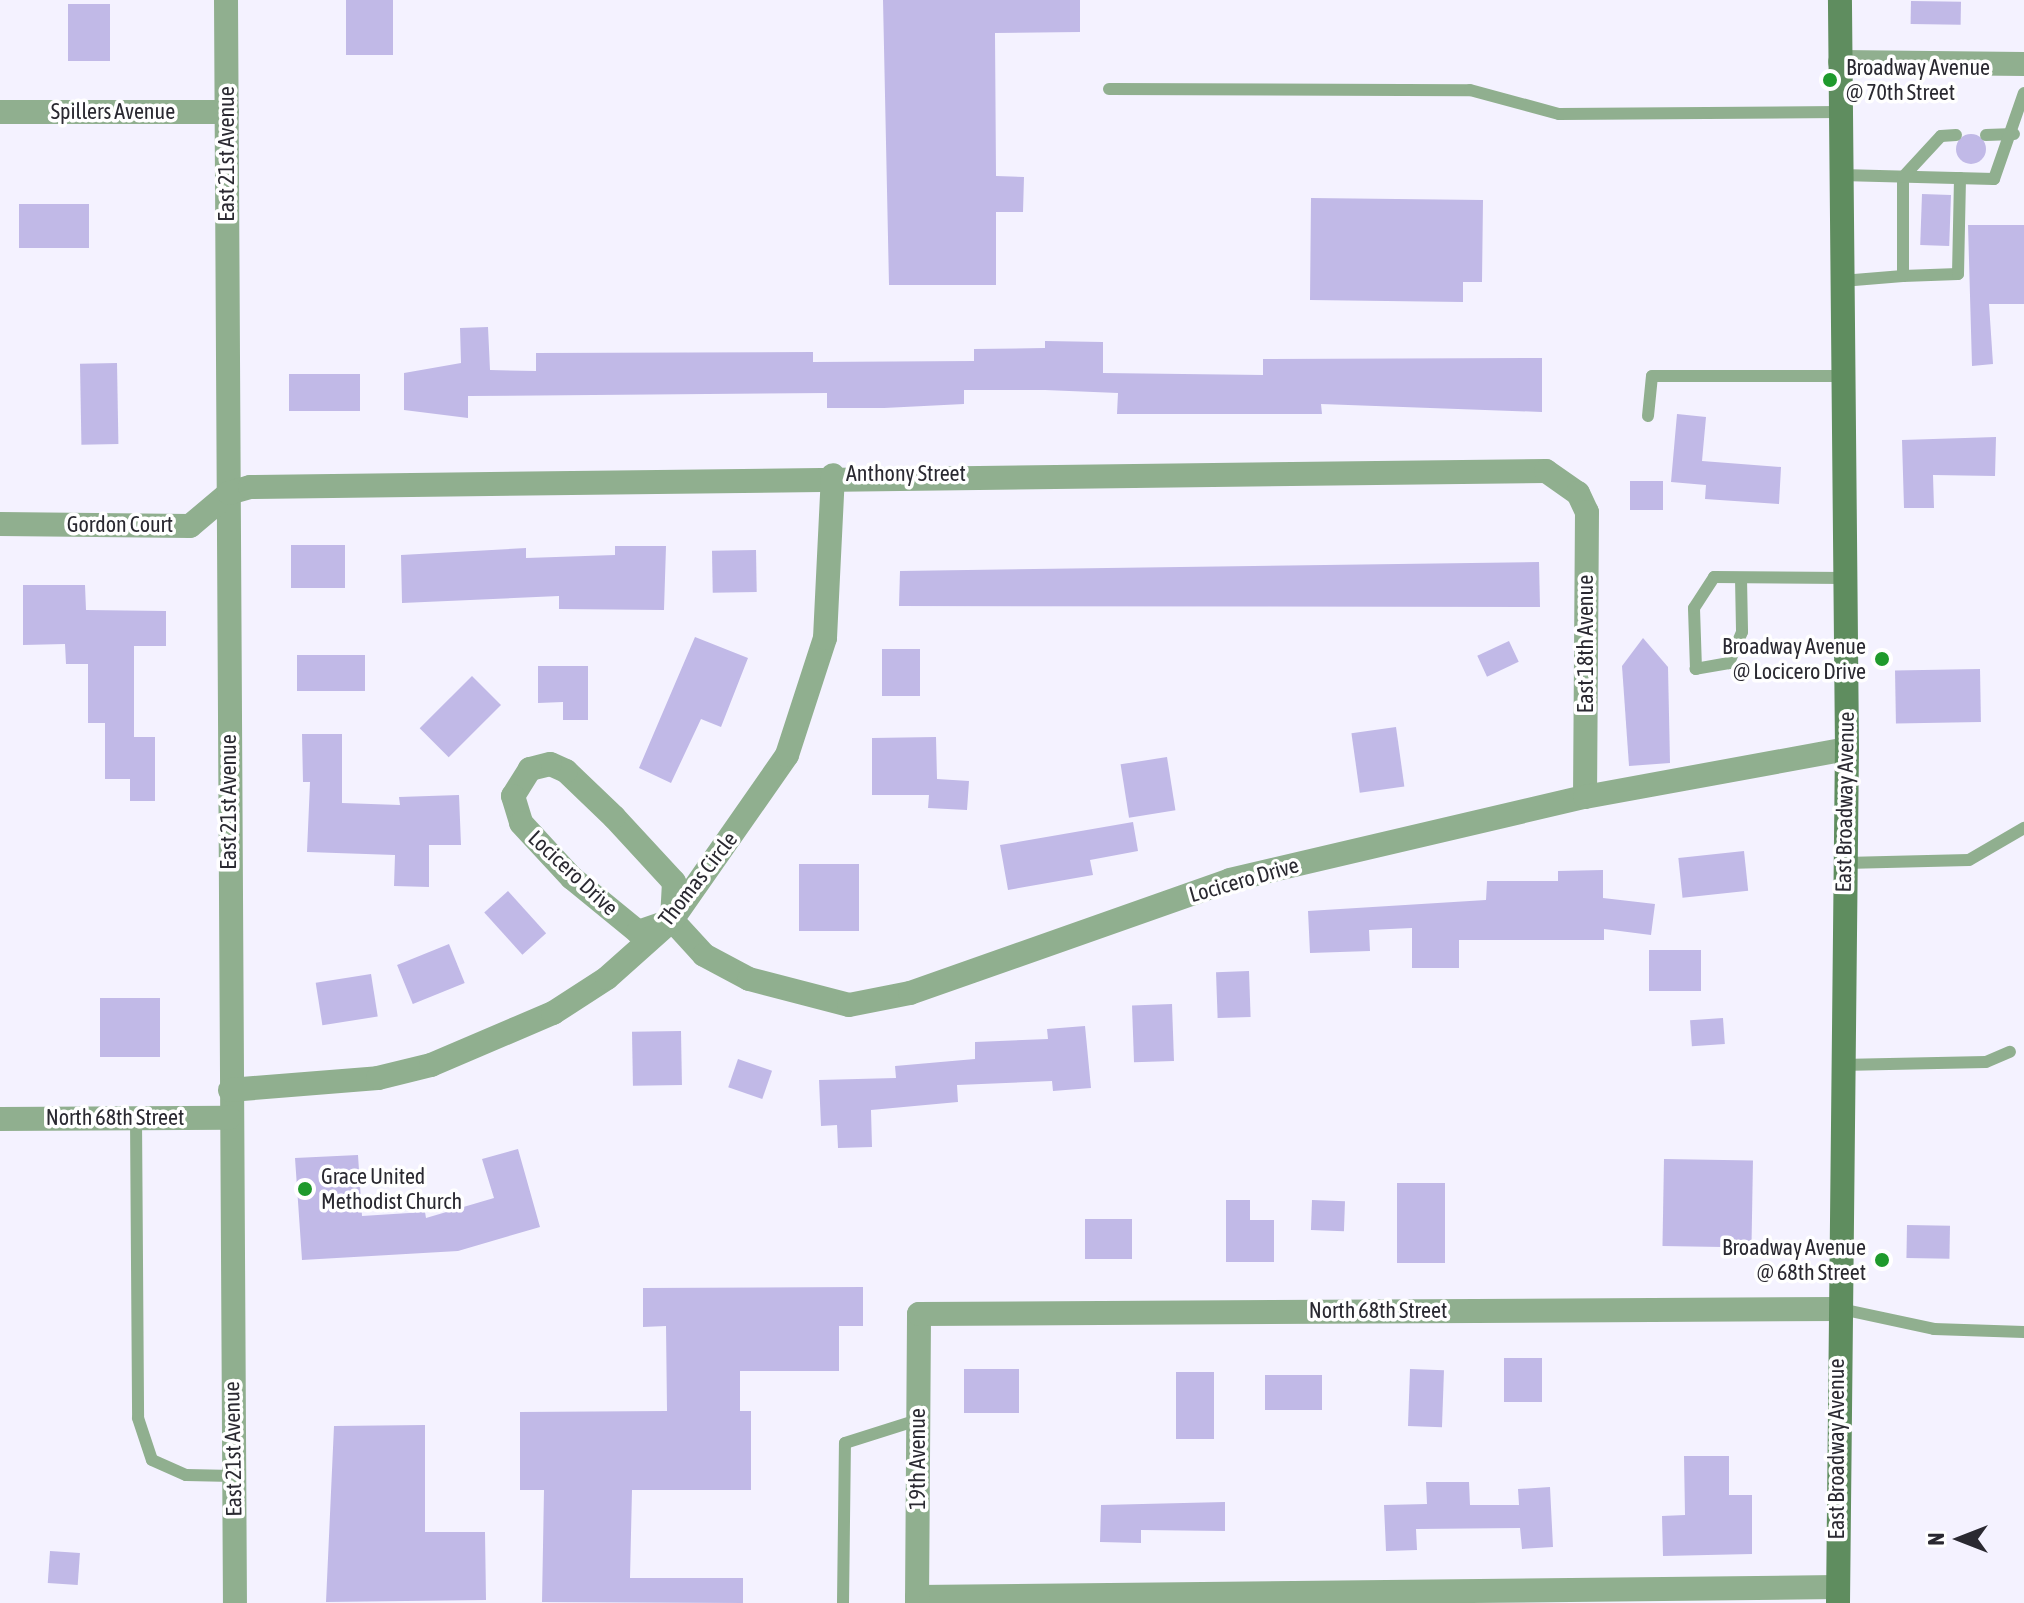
<!DOCTYPE html>
<html>
<head>
<meta charset="utf-8">
<style>
  body { margin:0 }
  #map { position:relative; width:2024px; height:1603px; overflow:hidden; background:#f4f2ff; font-family:"Asap Condensed",sans-serif }
  div>[style] { position:absolute }
  [style*='--x'] { left:calc(var(--x)*1px); top:calc(var(--y)*1px); width:calc(var(--w)*1px); rotate:calc(var(--a)*1deg) }
  .building>* { inset:0; background:#c1b9e7; transform-origin:0 0 }
  .round { border-radius:50% }
  .lane>* { height:12px; margin:-6px; padding:0 6px; transform-origin:6px; border-radius:6px; background:#90af8f }
  .street>* { height:24px; margin:-12px; padding:0 12px; transform-origin:12px; border-radius:12px; background:#90af8f }
  .secondary>* { height:24px; margin:-12px; padding:0 12px; transform-origin:12px; border-radius:12px; background:#5f8d5f }
  .dots>* { width:22px; height:22px; translate:-50% -50%; box-sizing:border-box; border:4px solid #fff; border-radius:50% }
  span { translate:-50% -50%; white-space:nowrap; text-align:center; line-height:1.15; -webkit-text-stroke:7px #fff; paint-order:stroke }
  .poi-label { font-size:22px; color:#2a2931 }
  .left { translate:0 -50%; text-align:left }
  .right { translate:-100% -50%; text-align:right }
  .street-label { font-size:22px; color:#2a2931 }
  .north { position:absolute; left:1920px; top:1499px; width:80px; height:80px; -webkit-text-stroke:6px #fff; paint-order:stroke; rotate:270deg; font-size:22px; font-weight:700; line-height:32px; text-align:center; color:#2a2931 }
  .north::after { content:''; display:block; margin:auto; width:28px; height:36px; background:#2a2931; clip-path:polygon(50% 0,100% 100%,50% 72%,0 100%) }
</style>
</head>
<body>
<div id="map">
  <div class="building">
    <div style="left:346px;top:0;width:47px;height:55px"></div>
    <div style="clip-path:polygon(883px 0,1080px 0,1080px 32px,995px 33px,996px 176px,1024px 177px,1023px 212px,996px 212px,996px 285px,889px 285px)"></div>
    <div style="left:1911px;top:1px;width:50px;height:23px;rotate:1deg"></div>
    <div style="left:68px;top:4px;width:42px;height:57px"></div>
    <div class="round" style="left:1956px;top:134px;width:30px;height:30px"></div>
    <div style="left:1922px;top:194px;width:29px;height:51px;rotate:2deg"></div>
    <div style="clip-path:polygon(1311px 198px,1483px 200px,1482px 282px,1463px 282px,1463px 302px,1310px 300px)"></div>
    <div style="left:89px;top:204px;width:44px;height:70px;rotate:90deg"></div>
    <div style="clip-path:polygon(1968px 225px,2024px 225px,2024px 304px,1989px 304px,1993px 364px,1972px 366px)"></div>
    <div style="clip-path:polygon(488px 327px,490px 370px,536px 371px,536px 353px,813px 352px,813px 362px,974px 361px,974px 349px,1045px 348px,1045px 341px,1103px 342px,1103px 373px,1263px 375px,1263px 359px,1542px 358px,1542px 412px,1321px 404px,1322px 414px,1117px 414px,1118px 393px,1045px 390px,964px 390px,964px 404px,884px 408px,827px 408px,827px 393px,468px 396px,468px 418px,404px 410px,404px 373px,461px 363px,460px 328px)"></div>
    <div style="left:117px;top:363px;width:81px;height:37px;rotate:89deg"></div>
    <div style="left:289px;top:374px;width:71px;height:37px"></div>
    <div style="clip-path:polygon(1677px 414px,1706px 417px,1702px 461px,1781px 467px,1779px 504px,1705px 499px,1706px 485px,1671px 482px)"></div>
    <div style="clip-path:polygon(1996px 437px,1995px 476px,1933px 475px,1934px 508px,1904px 508px,1902px 440px)"></div>
    <div style="left:1630px;top:481px;width:33px;height:29px"></div>
    <div style="left:291px;top:545px;width:54px;height:43px"></div>
    <div style="clip-path:polygon(615px 546px,666px 546px,664px 610px,559px 609px,559px 596px,402px 603px,401px 555px,526px 548px,526px 558px,615px 555px)"></div>
    <div style="left:756px;top:550px;width:42px;height:44px;rotate:89deg"></div>
    <div style="clip-path:polygon(1539px 562px,1540px 607px,899px 606px,900px 571px)"></div>
    <div style="clip-path:polygon(23px 585px,85px 585px,86px 610px,166px 611px,166px 646px,134px 646px,134px 737px,155px 737px,155px 801px,130px 801px,130px 779px,105px 779px,105px 723px,88px 723px,88px 664px,66px 664px,65px 644px,23px 645px)"></div>
    <div style="clip-path:polygon(695px 637px,748px 658px,721px 727px,701px 719px,671px 783px,639px 768px)"></div>
    <div style="clip-path:polygon(1643px 638px,1668px 667px,1670px 763px,1629px 766px,1622px 666px)"></div>
    <div style="left:1509px;top:641px;width:23px;height:35px;rotate:65deg"></div>
    <div style="left:920px;top:649px;width:47px;height:38px;rotate:90deg"></div>
    <div style="left:297px;top:655px;width:68px;height:36px"></div>
    <div style="clip-path:polygon(538px 666px,588px 666px,588px 720px,563px 720px,563px 702px,538px 703px)"></div>
    <div style="left:1980px;top:669px;width:53px;height:85px;rotate:89deg"></div>
    <div style="left:472px;top:676px;width:41px;height:74px;rotate:45deg"></div>
    <div style="left:1396px;top:727px;width:60px;height:45px;rotate:82deg"></div>
    <div style="clip-path:polygon(302px 734px,342px 734px,342px 803px,400px 805px,399px 797px,459px 795px,461px 845px,429px 845px,429px 887px,394px 886px,395px 855px,307px 852px,310px 782px,303px 782px)"></div>
    <div style="clip-path:polygon(936px 737px,937px 779px,969px 781px,967px 810px,928px 808px,929px 795px,872px 795px,872px 738px)"></div>
    <div style="left:1167px;top:757px;width:54px;height:47px;rotate:81deg"></div>
    <div style="clip-path:polygon(1133px 822px,1138px 851px,1090px 860px,1093px 875px,1008px 890px,1000px 845px)"></div>
    <div style="left:1744px;top:851px;width:40px;height:66px;rotate:84deg"></div>
    <div style="left:799px;top:864px;width:60px;height:67px"></div>
    <div style="clip-path:polygon(1603px 870px,1603px 898px,1655px 904px,1651px 935px,1604px 929px,1604px 940px,1459px 940px,1459px 968px,1412px 968px,1412px 928px,1369px 930px,1370px 951px,1310px 953px,1308px 911px,1486px 900px,1487px 881px,1558px 881px,1558px 871px)"></div>
    <div style="left:508px;top:891px;width:57px;height:32px;rotate:48deg"></div>
    <div style="left:449px;top:944px;width:42px;height:56px;rotate:68deg"></div>
    <div style="left:1649px;top:950px;width:52px;height:41px"></div>
    <div style="left:1249px;top:971px;width:46px;height:33px;rotate:88deg"></div>
    <div style="left:371px;top:974px;width:43px;height:56px;rotate:81deg"></div>
    <div style="left:100px;top:998px;width:60px;height:59px"></div>
    <div style="left:1172px;top:1004px;width:57px;height:40px;rotate:88deg"></div>
    <div style="left:1723px;top:1018px;width:26px;height:33px;rotate:86deg"></div>
    <div style="clip-path:polygon(1085px 1026px,1091px 1088px,1053px 1091px,1052px 1081px,957px 1085px,958px 1102px,871px 1110px,872px 1147px,838px 1148px,837px 1125px,821px 1126px,819px 1080px,896px 1078px,895px 1066px,975px 1059px,975px 1042px,1048px 1039px,1047px 1029px)"></div>
    <div style="left:681px;top:1031px;width:54px;height:49px;rotate:89deg"></div>
    <div style="left:738px;top:1059px;width:36px;height:30px;rotate:19deg"></div>
    <div style="clip-path:polygon(518px 1149px,540px 1227px,458px 1251px,302px 1260px,295px 1158px,358px 1155px,362px 1216px,425px 1212px,426px 1218px,494px 1198px,482px 1159px)"></div>
    <div style="left:1664px;top:1159px;width:89px;height:87px;rotate:1deg"></div>
    <div style="left:1397px;top:1183px;width:48px;height:80px"></div>
    <div style="clip-path:polygon(1226px 1200px,1250px 1200px,1250px 1220px,1274px 1220px,1274px 1262px,1226px 1262px)"></div>
    <div style="left:1312px;top:1200px;width:33px;height:30px;rotate:2deg"></div>
    <div style="left:1085px;top:1219px;width:47px;height:40px"></div>
    <div style="left:1907px;top:1225px;width:43px;height:33px;rotate:1deg"></div>
    <div style="clip-path:polygon(863px 1287px,863px 1326px,839px 1326px,839px 1371px,740px 1371px,740px 1411px,751px 1411px,751px 1490px,632px 1490px,630px 1578px,743px 1578px,743px 1603px,542px 1602px,544px 1490px,520px 1490px,520px 1412px,667px 1411px,666px 1326px,643px 1327px,643px 1288px)"></div>
    <div style="left:1504px;top:1358px;width:38px;height:44px"></div>
    <div style="left:1019px;top:1369px;width:44px;height:55px;rotate:90deg"></div>
    <div style="left:1410px;top:1369px;width:34px;height:57px;rotate:2deg"></div>
    <div style="left:1176px;top:1372px;width:38px;height:67px"></div>
    <div style="left:1265px;top:1375px;width:57px;height:35px"></div>
    <div style="clip-path:polygon(425px 1425px,425px 1532px,485px 1532px,486px 1600px,326px 1602px,334px 1426px)"></div>
    <div style="clip-path:polygon(1684px 1456px,1729px 1456px,1729px 1495px,1752px 1495px,1752px 1554px,1663px 1556px,1662px 1516px,1685px 1515px)"></div>
    <div style="clip-path:polygon(1426px 1482px,1469px 1482px,1470px 1505px,1519px 1505px,1518px 1489px,1550px 1487px,1553px 1547px,1522px 1549px,1520px 1528px,1416px 1529px,1417px 1550px,1386px 1551px,1384px 1505px,1427px 1504px)"></div>
    <div style="clip-path:polygon(1225px 1502px,1225px 1531px,1141px 1530px,1141px 1543px,1100px 1542px,1101px 1505px)"></div>
    <div style="left:50px;top:1551px;width:30px;height:32px;rotate:4deg"></div>
  </div>
  <div class="lane">
    <div style="--x:1109;--y:89;--w:361;--a:0.2"></div>
    <div style="--x:1470;--y:90;--w:92;--a:15.1"></div>
    <div style="--x:1559;--y:114;--w:281;--a:-0.4"></div>
    <div style="--x:1986;--y:135;--w:28;--a:-2"></div>
    <div style="--x:1841;--y:175;--w:153;--a:1.5"></div>
    <div style="--x:1994;--y:179;--w:91;--a:-70.8"></div>
    <div style="--x:1903;--y:276;--w:55;--a:-2.1"></div>
    <div style="--x:1958;--y:274;--w:96;--a:-88.8"></div>
    <div style="--x:1842;--y:281;--w:61;--a:-4.7"></div>
    <div style="--x:1903;--y:276;--w:99;--a:-90"></div>
    <div style="--x:1903;--y:177;--w:56;--a:-47.2"></div>
    <div style="--x:1941;--y:136;--w:15;--a:-4"></div>
    <div style="--x:1648;--y:416;--w:40;--a:-84.3"></div>
    <div style="--x:1652;--y:376;--w:191;--a:0"></div>
    <div style="--x:1741;--y:578;--w:54;--a:88.9"></div>
    <div style="--x:1742;--y:632;--w:34;--a:113"></div>
    <div style="--x:1729;--y:663;--w:34;--a:170"></div>
    <div style="--x:1696;--y:669;--w:61;--a:-91.9"></div>
    <div style="--x:1694;--y:608;--w:37;--a:-57"></div>
    <div style="--x:1714;--y:577;--w:131;--a:0.4"></div>
    <div style="--x:1845;--y:863;--w:124;--a:-1.4"></div>
    <div style="--x:1969;--y:860;--w:64;--a:-30.2"></div>
    <div style="--x:1841;--y:1065;--w:145;--a:-1.2"></div>
    <div style="--x:1986;--y:1062;--w:26;--a:-23"></div>
    <div style="--x:136;--y:1118;--w:300;--a:89.6"></div>
    <div style="--x:138;--y:1418;--w:44;--a:71.6"></div>
    <div style="--x:152;--y:1460;--w:37;--a:24"></div>
    <div style="--x:186;--y:1475;--w:47;--a:1.2"></div>
    <div style="--x:1841;--y:1309;--w:95;--a:12.1"></div>
    <div style="--x:1934;--y:1329;--w:90;--a:1.9"></div>
    <div style="--x:843;--y:1603;--w:160;--a:-89.3"></div>
    <div style="--x:845;--y:1443;--w:77;--a:-17.5"></div>
  </div>
  <div class="street">
    <div style="--x:226;--y:0;--w:1603;--a:89.68"></div>
    <div style="--x:1840;--y:62;--w:184;--a:0.6"></div>
    <div style="--x:0;--y:112;--w:227;--a:0"></div>
    <div style="--x:0;--y:524;--w:190;--a:0.6"></div>
    <div style="--x:190;--y:526;--w:51;--a:-40.2"></div>
    <div style="--x:229;--y:493;--w:22;--a:-16"></div>
    <div style="--x:250;--y:487;--w:1296;--a:-0.71"></div>
    <div style="--x:1546;--y:471;--w:39;--a:35"></div>
    <div style="--x:1578;--y:493;--w:21;--a:65"></div>
    <div style="--x:1587;--y:512;--w:285;--a:90.4"></div>
    <div style="--x:672;--y:920;--w:38;--a:-87"></div>
    <div style="--x:674;--y:882;--w:88;--a:-132.7"></div>
    <div style="--x:614;--y:817;--w:66;--a:-136.2"></div>
    <div style="--x:566;--y:771;--w:17;--a:-156"></div>
    <div style="--x:550;--y:764;--w:21;--a:166"></div>
    <div style="--x:530;--y:769;--w:32;--a:122"></div>
    <div style="--x:513;--y:796;--w:28;--a:73"></div>
    <div style="--x:521;--y:823;--w:75;--a:47.2"></div>
    <div style="--x:572;--y:878;--w:85;--a:39.3"></div>
    <div style="--x:638;--y:932;--w:36;--a:-19"></div>
    <div style="--x:672;--y:920;--w:47;--a:47.6"></div>
    <div style="--x:704;--y:955;--w:51;--a:28.1"></div>
    <div style="--x:749;--y:979;--w:103;--a:14.6"></div>
    <div style="--x:849;--y:1005;--w:62;--a:-11.1"></div>
    <div style="--x:910;--y:993;--w:339;--a:-19.4"></div>
    <div style="--x:1230;--y:880;--w:365;--a:-13.2"></div>
    <div style="--x:1585;--y:797;--w:266;--a:-10.4"></div>
    <div style="--x:230;--y:1090;--w:148;--a:-4.6"></div>
    <div style="--x:378;--y:1078;--w:55;--a:-13.8"></div>
    <div style="--x:431;--y:1065;--w:133;--a:-23.1"></div>
    <div style="--x:553;--y:1013;--w:64;--a:-32.9"></div>
    <div style="--x:607;--y:978;--w:87;--a:-41.7"></div>
    <div style="--x:672;--y:920;--w:201;--a:-55.1"></div>
    <div style="--x:787;--y:755;--w:123;--a:-72"></div>
    <div style="--x:825;--y:638;--w:163;--a:-87.2"></div>
    <div style="--x:0;--y:1119;--w:229;--a:-0.3"></div>
    <div style="--x:917;--y:1597;--w:920;--a:-0.62"></div>
    <div style="--x:917;--y:1603;--w:289;--a:-89.6"></div>
    <div style="--x:919;--y:1314;--w:918;--a:-0.31"></div>
  </div>
  <div class="secondary">
    <div style="--x:1838;--y:1603;--w:854;--a:-89.4"></div>
    <div style="--x:1847;--y:749;--w:749;--a:-90.54"></div>
  </div>
  <div class="dots">
    <div style="left:1830px;top:80px;background:#1f9a2c"></div>
    <div style="left:1882px;top:659px;background:#1f9a2c"></div>
    <div style="left:305px;top:1189px;background:#1f9a2c"></div>
    <div style="left:1882px;top:1260px;background:#1f9a2c"></div>
  </div>
  <div class="poi-label">
    <span class="left" style="left:1846px;top:80px">Broadway Avenue<br>@ 70th Street</span>
    <span class="right" style="left:1866px;top:659px">Broadway Avenue<br>@ Locicero Drive</span>
    <span class="left" style="left:321px;top:1189px">Grace United<br>Methodist Church</span>
    <span class="right" style="left:1866px;top:1260px">Broadway Avenue<br>@ 68th Street</span>
  </div>
  <div class="street-label">
    <span style="left:113px;top:112px">Spillers Avenue</span>
    <span style="left:227px;top:154px;rotate:-90deg">East 21st Avenue</span>
    <span style="left:906px;top:474px">Anthony Street</span>
    <span style="left:120px;top:525px">Gordon Court</span>
    <span style="left:1586px;top:644px;rotate:-90deg">East 18th Avenue</span>
    <span style="left:229px;top:802px;rotate:-90deg">East 21st Avenue</span>
    <span style="left:1845px;top:802px;rotate:-89deg">East Broadway Avenue</span>
    <span style="left:573px;top:873px;rotate:43deg">Locicero Drive</span>
    <span style="left:698px;top:879px;rotate:-52deg">Thomas Circle</span>
    <span style="left:1244px;top:880px;rotate:-16deg">Locicero Drive</span>
    <span style="left:115px;top:1118px">North 68th Street</span>
    <span style="left:1378px;top:1311px">North 68th Street</span>
    <span style="left:233px;top:1449px;rotate:-91deg">East 21st Avenue</span>
    <span style="left:1837px;top:1449px;rotate:-90deg">East Broadway Avenue</span>
    <span style="left:918px;top:1459px;rotate:-90deg">19th Avenue</span>
  </div>
  <div class="north">N</div>
</div>
</body>
</html>
